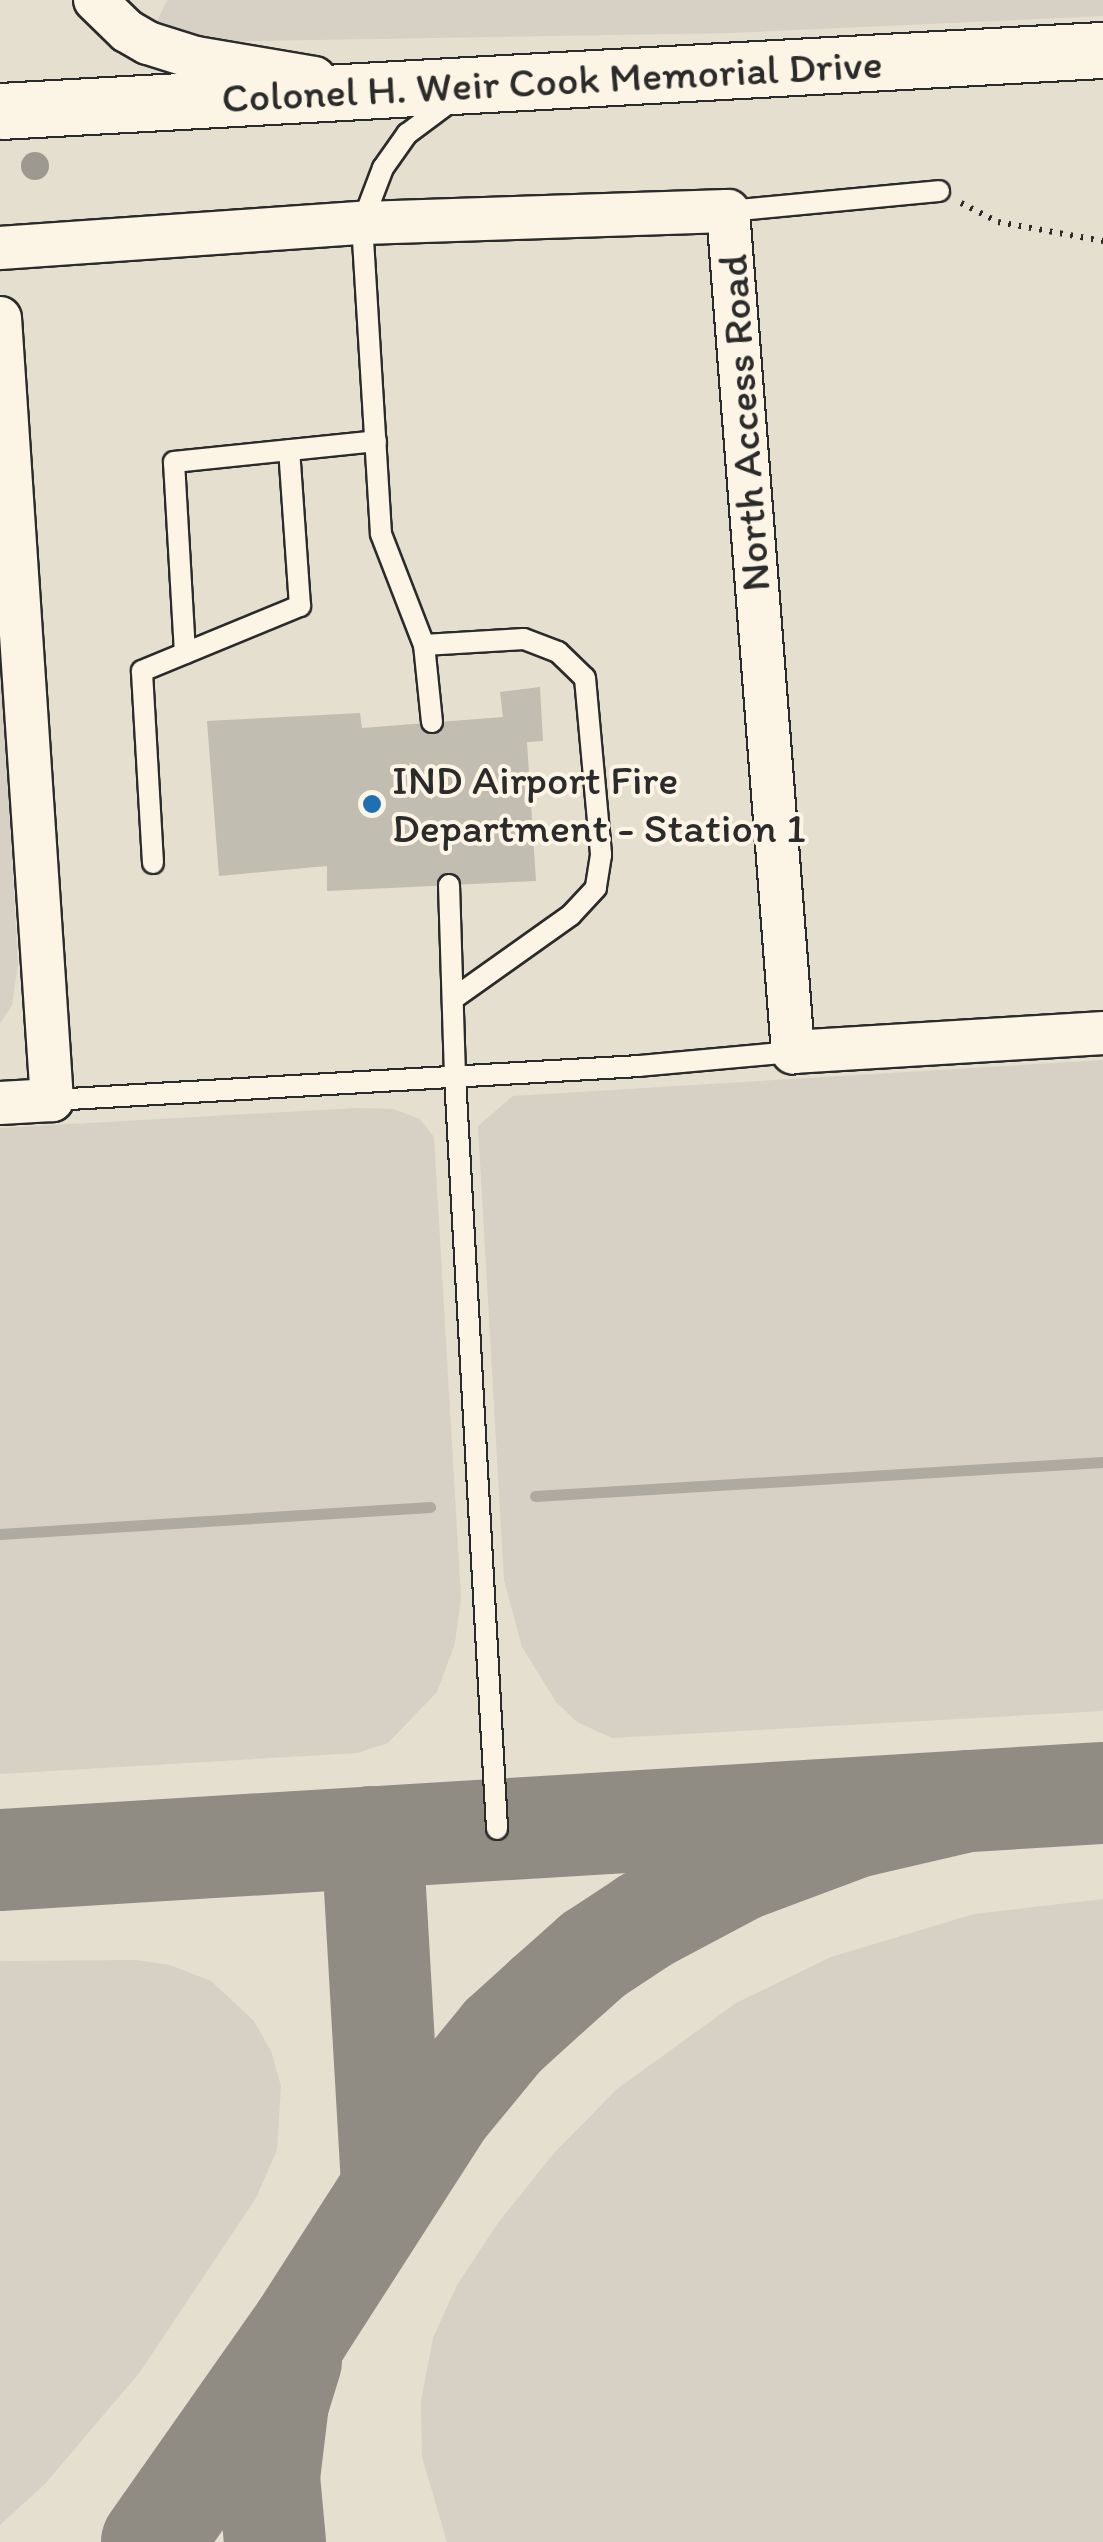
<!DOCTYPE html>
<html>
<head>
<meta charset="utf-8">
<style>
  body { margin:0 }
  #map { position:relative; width:1103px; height:2542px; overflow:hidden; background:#f4edde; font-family:Itim,sans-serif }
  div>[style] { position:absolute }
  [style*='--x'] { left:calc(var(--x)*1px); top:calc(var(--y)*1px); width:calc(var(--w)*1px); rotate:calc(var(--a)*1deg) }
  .built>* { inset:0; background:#e5dfd0; transform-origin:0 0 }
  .green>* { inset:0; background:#d6d1c4 }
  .stream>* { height:11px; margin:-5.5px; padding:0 5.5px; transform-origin:5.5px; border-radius:5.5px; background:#afaaa0 }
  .taxiway>* { height:102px; margin:-51px; padding:0 51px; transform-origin:51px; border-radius:51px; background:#908c84 }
  .building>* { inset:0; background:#c2bdb1 }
  .path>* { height:6px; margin-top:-3px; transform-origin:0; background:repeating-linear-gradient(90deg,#2b2b2b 0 2.5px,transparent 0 10.5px) }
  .roads { filter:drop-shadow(2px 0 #2b2b2b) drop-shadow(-2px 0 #2b2b2b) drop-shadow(0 2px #2b2b2b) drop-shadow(0 -2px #2b2b2b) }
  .lane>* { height:20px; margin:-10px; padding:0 10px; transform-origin:10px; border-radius:10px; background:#fcf5e5 }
  .street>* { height:42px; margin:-21px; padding:0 21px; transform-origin:21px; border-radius:21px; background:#fcf5e5 }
  .secondary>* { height:55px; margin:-27.5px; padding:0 27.5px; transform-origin:27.5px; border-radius:27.5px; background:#fcf5e5 }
  .trees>* { width:28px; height:28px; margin:-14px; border-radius:50%; background:#9d9990 }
  .dots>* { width:28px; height:28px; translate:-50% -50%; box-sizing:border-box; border:5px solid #fcf5e5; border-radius:50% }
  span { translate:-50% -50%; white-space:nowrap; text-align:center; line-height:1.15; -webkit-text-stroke:8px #fcf5e5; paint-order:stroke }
  .street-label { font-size:42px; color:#2b2b2b }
  .poi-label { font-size:42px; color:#2b2b2b }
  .left { translate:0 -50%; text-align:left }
</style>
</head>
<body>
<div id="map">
  <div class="built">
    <div style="left:0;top:0;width:1103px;height:2542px"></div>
  </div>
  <div class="green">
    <div style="clip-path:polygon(167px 0,1103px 0,1103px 16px,731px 33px,193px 42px,155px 26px)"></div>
    <div style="clip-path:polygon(0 644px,18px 964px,12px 1005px,0 1024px)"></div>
    <div style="clip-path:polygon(1103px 1060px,1103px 1711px,612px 1738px,577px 1722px,556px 1702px,522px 1647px,504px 1580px,478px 1126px,513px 1096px)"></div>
    <div style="clip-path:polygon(356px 1108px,393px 1109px,420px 1119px,434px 1137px,461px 1598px,455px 1643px,437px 1692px,388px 1743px,357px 1753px,0 1774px,0 1128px)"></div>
    <div style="clip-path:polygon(1103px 1899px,1103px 2542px,447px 2542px,422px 2457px,421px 2401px,433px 2338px,457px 2285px,498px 2223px,554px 2153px,617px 2089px,736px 2003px,831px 1957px,974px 1914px)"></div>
    <div style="clip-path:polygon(136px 1960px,170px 1965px,211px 1981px,254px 2021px,271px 2051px,281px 2086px,277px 2150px,256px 2198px,140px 2372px,45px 2484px,0 2525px,0 1961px)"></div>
  </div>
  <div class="stream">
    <div style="--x:535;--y:1496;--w:569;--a:-3.43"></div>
    <div style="--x:0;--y:1534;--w:431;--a:-3.6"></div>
  </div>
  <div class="taxiway">
    <div style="--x:372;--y:1837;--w:346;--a:86.7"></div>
    <div style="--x:0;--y:1860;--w:1105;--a:-3.48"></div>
    <div style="--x:152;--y:2542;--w:259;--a:-54.9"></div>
    <div style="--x:301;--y:2330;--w:263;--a:-57.3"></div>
    <div style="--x:443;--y:2109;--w:94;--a:-50.6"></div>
    <div style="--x:503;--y:2036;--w:59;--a:-42.3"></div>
    <div style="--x:547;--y:1996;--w:62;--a:-41.7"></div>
    <div style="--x:593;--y:1955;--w:64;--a:-33.4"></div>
    <div style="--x:646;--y:1920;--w:106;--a:-28"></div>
    <div style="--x:740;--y:1870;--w:123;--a:-20.5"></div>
    <div style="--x:855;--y:1827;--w:116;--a:-13"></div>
    <div style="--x:275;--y:2542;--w:65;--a:-95.3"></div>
    <div style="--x:269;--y:2477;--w:75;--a:-83.1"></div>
    <div style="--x:278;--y:2403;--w:44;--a:-72.8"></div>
  </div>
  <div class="building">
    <div style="clip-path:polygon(540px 687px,543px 741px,527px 742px,536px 881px,327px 891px,327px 866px,219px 876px,207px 721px,360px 713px,362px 728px,503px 717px,500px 692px)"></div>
  </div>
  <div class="path">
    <div style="--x:961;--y:203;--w:42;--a:27.2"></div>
    <div style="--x:998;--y:222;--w:107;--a:10.3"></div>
  </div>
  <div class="roads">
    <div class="lane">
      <div style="--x:728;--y:211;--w:212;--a:-5.4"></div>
      <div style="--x:424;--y:645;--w:100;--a:-3.4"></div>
      <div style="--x:524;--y:639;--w:36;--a:21"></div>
      <div style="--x:558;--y:652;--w:37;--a:44"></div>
      <div style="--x:585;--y:678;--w:178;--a:84.8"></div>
      <div style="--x:601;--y:855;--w:33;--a:99"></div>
      <div style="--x:596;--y:888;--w:37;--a:133"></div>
      <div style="--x:571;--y:915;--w:145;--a:144.6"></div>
      <div style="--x:185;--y:653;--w:191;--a:-93.3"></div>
      <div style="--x:174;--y:462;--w:203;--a:-5.9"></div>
      <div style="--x:432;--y:722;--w:77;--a:-95.9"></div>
      <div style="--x:424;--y:645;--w:119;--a:-111.2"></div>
      <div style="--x:381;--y:534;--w:312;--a:-93.5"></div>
      <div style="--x:362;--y:223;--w:59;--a:-69.1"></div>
      <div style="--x:383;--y:168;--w:42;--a:-54.8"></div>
      <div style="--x:407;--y:134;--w:54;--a:-36.7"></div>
      <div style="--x:153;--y:863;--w:192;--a:-93.3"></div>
      <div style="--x:142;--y:671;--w:171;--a:-22.4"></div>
      <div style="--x:300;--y:606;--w:156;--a:-94"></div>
      <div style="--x:449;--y:885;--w:192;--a:88.2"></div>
      <div style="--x:455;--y:1077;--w:753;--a:86.8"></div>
      <div style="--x:52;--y:1100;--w:588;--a:-3.31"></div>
      <div style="--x:639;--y:1066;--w:155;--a:-5.2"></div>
    </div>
    <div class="street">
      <div style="--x:95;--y:0;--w:45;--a:44.1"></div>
      <div style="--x:127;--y:31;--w:24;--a:30"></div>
      <div style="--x:148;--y:43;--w:50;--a:17.4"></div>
      <div style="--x:196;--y:58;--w:120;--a:9.6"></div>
      <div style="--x:0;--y:248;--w:363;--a:-4"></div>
      <div style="--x:362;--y:223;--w:366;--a:-1.9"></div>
      <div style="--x:728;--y:211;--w:844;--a:85.58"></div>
      <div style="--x:793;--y:1052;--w:311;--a:-3.5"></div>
      <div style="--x:0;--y:318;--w:784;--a:86.2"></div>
      <div style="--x:52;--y:1100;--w:52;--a:176.7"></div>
    </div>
    <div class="secondary">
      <div style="--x:0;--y:111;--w:1105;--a:-3.17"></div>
    </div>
  </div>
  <div class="trees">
    <div style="left:35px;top:166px"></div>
  </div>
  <div class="dots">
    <div style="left:372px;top:804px;background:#1f6fb2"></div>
  </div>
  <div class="street-label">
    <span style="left:552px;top:81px;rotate:-3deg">Colonel H. Weir Cook Memorial Drive</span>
    <span style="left:744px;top:423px;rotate:-94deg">North Access Road</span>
  </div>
  <div class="poi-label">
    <span class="left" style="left:392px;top:804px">IND Airport Fire<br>Department - Station 1</span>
  </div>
</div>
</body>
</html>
